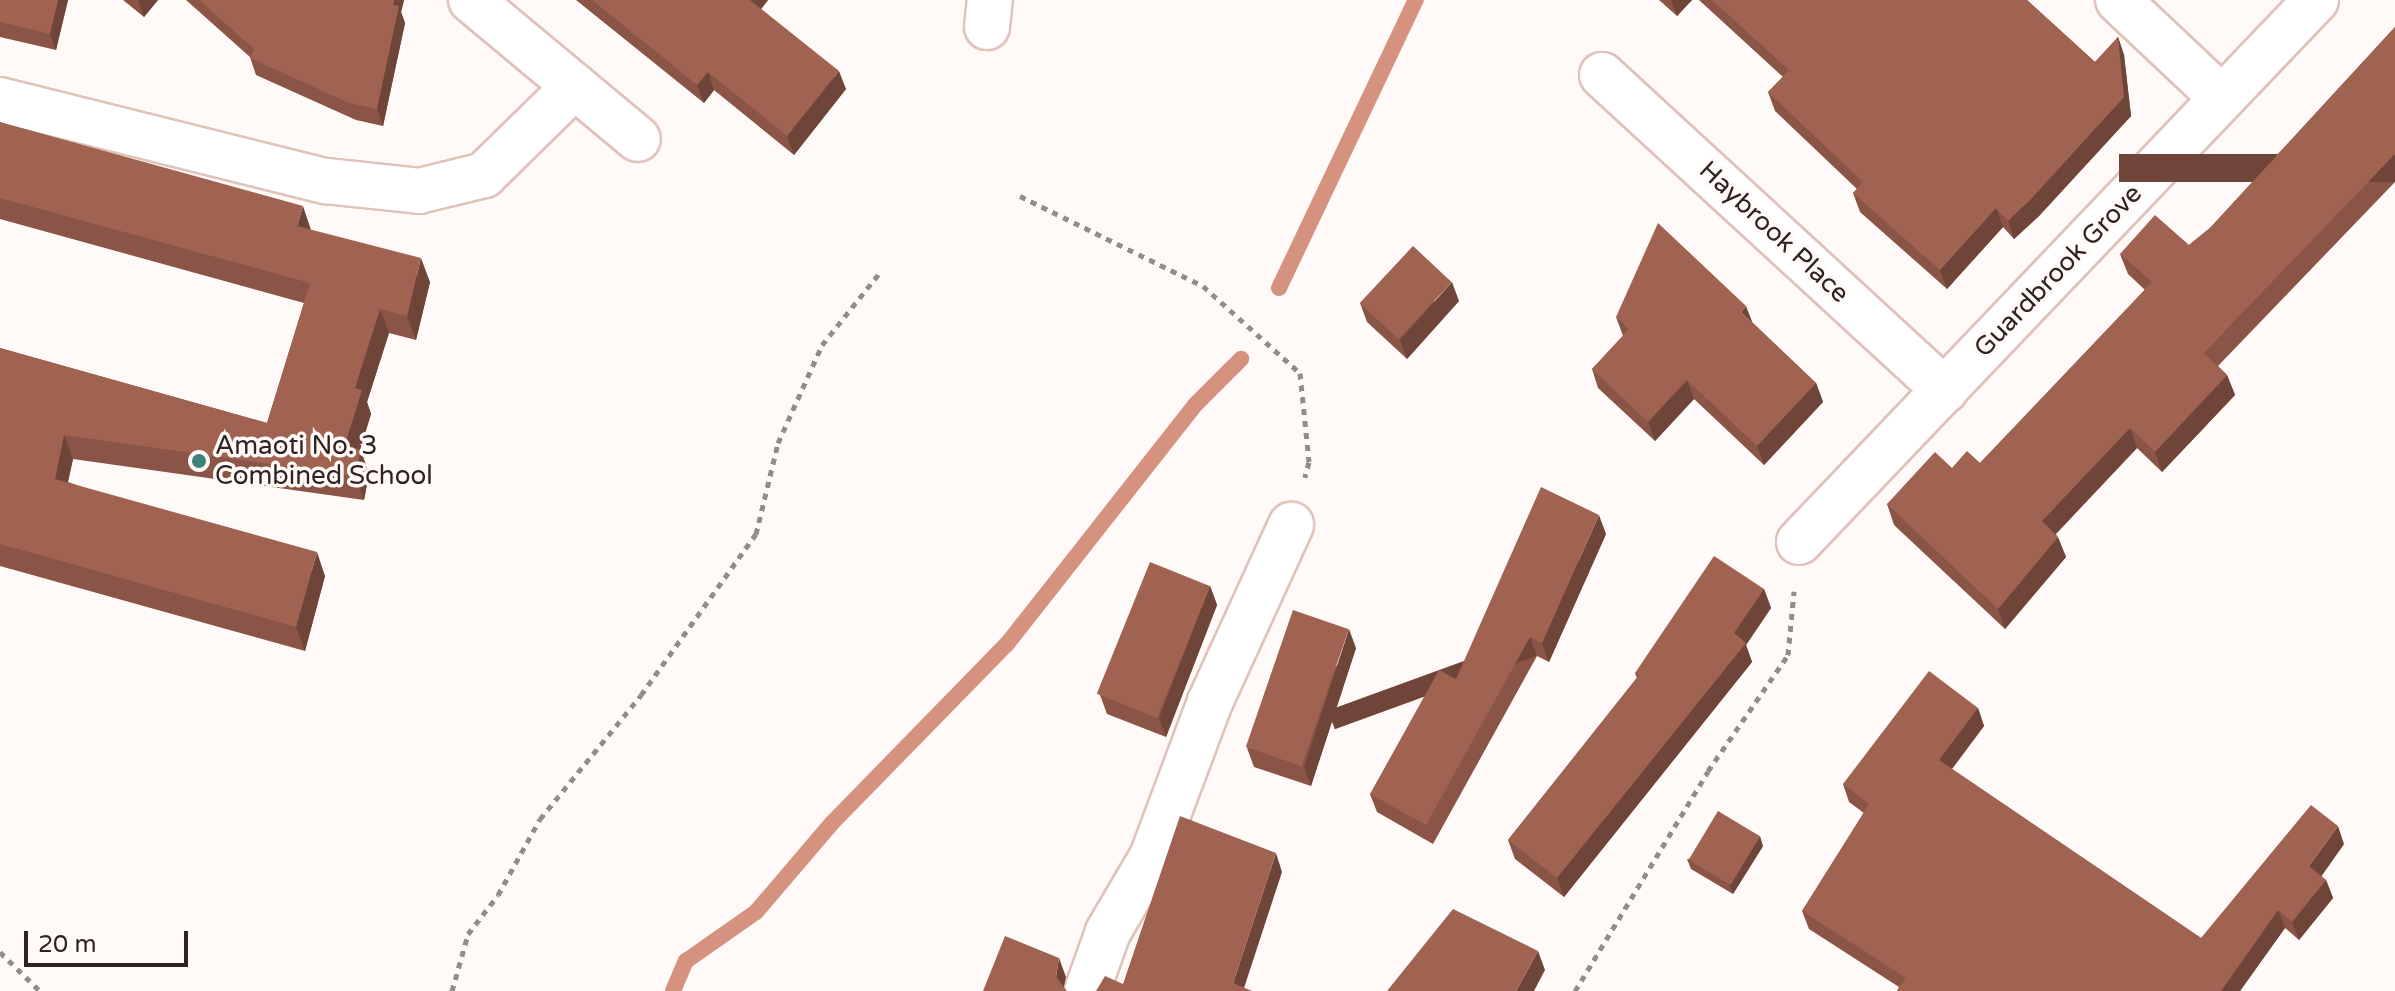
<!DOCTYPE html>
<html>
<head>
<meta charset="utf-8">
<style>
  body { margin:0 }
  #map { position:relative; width:2395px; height:991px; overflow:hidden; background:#fff9f7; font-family:"Varela Round",sans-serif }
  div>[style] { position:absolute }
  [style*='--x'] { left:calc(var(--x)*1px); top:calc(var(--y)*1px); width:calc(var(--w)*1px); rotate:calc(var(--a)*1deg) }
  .stream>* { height:16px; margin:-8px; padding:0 8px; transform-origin:8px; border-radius:8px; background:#d5927f }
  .path>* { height:5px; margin-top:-2.5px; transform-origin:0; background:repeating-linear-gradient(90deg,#958c8a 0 6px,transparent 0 12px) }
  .roads { filter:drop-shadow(2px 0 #dfc2b9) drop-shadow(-2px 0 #dfc2b9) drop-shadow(0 2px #dfc2b9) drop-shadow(0 -2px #dfc2b9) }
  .minor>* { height:44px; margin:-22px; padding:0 22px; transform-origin:22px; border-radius:22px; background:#fff }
  .wall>* { inset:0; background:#8a5446 }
  .shaded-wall>* { inset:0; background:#704539; transform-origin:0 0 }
  .building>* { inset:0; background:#a06251; transform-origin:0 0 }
  .dots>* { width:22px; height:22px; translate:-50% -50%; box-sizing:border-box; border:4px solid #fff9f7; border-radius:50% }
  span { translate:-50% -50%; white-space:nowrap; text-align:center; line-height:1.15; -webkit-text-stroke:7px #fff9f7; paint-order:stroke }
  .street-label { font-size:26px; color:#2e2320 }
  .poi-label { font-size:26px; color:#2e2320 }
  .left { translate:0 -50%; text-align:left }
  .scale { position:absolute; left:24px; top:931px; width:164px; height:36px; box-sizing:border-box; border:4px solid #2e2320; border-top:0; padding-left:10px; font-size:24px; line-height:28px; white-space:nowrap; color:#2e2320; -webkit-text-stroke:6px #fff9f7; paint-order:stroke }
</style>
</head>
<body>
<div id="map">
  <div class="stream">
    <div style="--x:1279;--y:288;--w:319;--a:-64.6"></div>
    <div style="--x:673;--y:991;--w:33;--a:-67"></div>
    <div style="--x:686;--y:961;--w:85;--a:-35"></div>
    <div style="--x:756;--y:912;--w:118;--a:-49.5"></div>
    <div style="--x:833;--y:822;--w:249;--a:-45.7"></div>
    <div style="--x:1007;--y:644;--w:305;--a:-51.8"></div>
    <div style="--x:1196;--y:404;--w:64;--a:-45"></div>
  </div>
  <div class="path">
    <div style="--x:1020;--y:196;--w:204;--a:26.2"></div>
    <div style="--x:1203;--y:286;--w:130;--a:41.9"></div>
    <div style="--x:1300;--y:373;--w:89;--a:84.2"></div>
    <div style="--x:1309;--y:462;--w:16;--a:105"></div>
    <div style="--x:0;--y:952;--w:56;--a:44.3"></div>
    <div style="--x:452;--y:991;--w:59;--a:-74.3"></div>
    <div style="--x:468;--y:934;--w:49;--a:-52.4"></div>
    <div style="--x:498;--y:895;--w:87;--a:-61.1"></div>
    <div style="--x:540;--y:819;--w:160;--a:-50.8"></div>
    <div style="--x:641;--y:695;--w:198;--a:-54.5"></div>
    <div style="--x:756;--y:534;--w:94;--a:-76.4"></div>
    <div style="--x:778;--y:443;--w:107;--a:-65.8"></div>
    <div style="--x:822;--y:345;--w:95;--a:-51.4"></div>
    <div style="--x:1575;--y:991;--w:257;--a:-58.8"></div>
    <div style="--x:1708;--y:771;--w:141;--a:-55.4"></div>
    <div style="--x:1788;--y:655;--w:64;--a:-84.6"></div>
  </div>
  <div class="roads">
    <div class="minor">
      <div style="--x:471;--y:0;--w:217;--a:39.8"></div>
      <div style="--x:2118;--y:0;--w:143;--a:43.3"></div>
      <div style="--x:987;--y:27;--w:27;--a:-84"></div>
      <div style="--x:1602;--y:75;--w:466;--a:42.6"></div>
      <div style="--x:0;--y:100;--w:336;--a:14"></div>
      <div style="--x:326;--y:181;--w:94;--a:6.1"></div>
      <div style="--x:419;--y:191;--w:67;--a:-13.8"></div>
      <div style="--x:484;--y:175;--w:127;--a:-44.4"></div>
      <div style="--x:1799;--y:542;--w:749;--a:-46.35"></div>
      <div style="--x:1087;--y:991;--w:63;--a:-70.4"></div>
      <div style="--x:1108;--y:932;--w:87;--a:-59.6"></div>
      <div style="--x:1152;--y:857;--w:165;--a:-69.5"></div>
      <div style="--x:1210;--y:702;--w:195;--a:-65.4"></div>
    </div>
  </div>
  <div class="wall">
    <div style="clip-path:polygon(0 0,68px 0,56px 50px,0 37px)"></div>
    <div style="clip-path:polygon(123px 0,158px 0,144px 17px)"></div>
    <div style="clip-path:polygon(186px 0,404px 0,401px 12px,405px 23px,383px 126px,356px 120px,256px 75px,250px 57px)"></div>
    <div style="clip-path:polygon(576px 0,768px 0,761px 9px,846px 89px,794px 155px,714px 90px,704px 103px)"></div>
    <div style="clip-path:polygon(1659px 0,1692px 0,1677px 16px)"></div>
    <div style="clip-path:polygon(1699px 0,2027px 0,2095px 62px,2118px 37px,2124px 55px,2131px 116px,2039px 216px,2014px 239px,2003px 227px,1947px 289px,1860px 212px,1853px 193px,1857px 189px,1775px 111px,1768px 92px,1783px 77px)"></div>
    <div style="clip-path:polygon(2395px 27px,2395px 182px,2218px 366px,2227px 375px,2235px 395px,2162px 472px,2137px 448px,2056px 534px,2066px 557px,2005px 629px,1894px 525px,1887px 504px,1952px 468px,1980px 463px,2145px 290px,2128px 274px,2120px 254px,2189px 245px,2210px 228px)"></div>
    <div style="clip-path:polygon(0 122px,311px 230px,430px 282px,416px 340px,389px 333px,367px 402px,371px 414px,360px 450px,369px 474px,364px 500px,73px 459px,68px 482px,325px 576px,305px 651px,0 566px,0 348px,267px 423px,304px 303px,0 219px)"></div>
    <div style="clip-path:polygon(1459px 301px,1407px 359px,1367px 322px,1360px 303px)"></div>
    <div style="clip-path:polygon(1616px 317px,1753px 323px,1816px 383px,1823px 402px,1764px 465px,1694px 399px,1655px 441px,1598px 388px,1592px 369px,1623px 336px)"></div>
    <div style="clip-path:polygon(1606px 534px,1549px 662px,1537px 656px,1433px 844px,1377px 812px,1370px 794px,1456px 679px)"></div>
    <div style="clip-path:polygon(1210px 586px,1217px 605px,1166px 737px,1107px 714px,1100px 695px)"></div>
    <div style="clip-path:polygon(1764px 589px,1771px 608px,1746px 645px,1752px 662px,1564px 897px,1515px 859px,1508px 840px,1637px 678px,1635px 673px)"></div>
    <div style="clip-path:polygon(1356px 648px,1311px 786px,1254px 767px,1247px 748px)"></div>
    <div style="clip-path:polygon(1978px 708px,1984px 726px,1952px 769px,2201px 938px,2344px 844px,2321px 876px,2326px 880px,2333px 898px,2299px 940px,2285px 928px,2240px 991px,1897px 991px,1899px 987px,1809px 929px,1802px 911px,1864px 813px,1849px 802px,1843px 784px)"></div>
    <div style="clip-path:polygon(1763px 846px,1733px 894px,1691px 869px,1687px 859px)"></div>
  </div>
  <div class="shaded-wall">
    <div style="clip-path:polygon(58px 0,68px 0,56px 50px,50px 34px)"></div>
    <div style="clip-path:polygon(138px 0,158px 0,144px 17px)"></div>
    <div style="clip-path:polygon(394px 0,404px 0,401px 12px,405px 23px,383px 126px,377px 109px)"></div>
    <div style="clip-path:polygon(749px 0,768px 0,755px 17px)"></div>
    <div style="clip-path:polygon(1671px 0,1692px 0,1677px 16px)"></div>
    <div style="clip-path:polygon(2118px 37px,2124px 55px,2131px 116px,2039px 216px,2014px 239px,2008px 221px)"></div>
    <div style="clip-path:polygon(839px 71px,846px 89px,794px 155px,787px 136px)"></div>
    <div style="clip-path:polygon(708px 72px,714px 90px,704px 103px,697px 85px)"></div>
    <div style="left:2395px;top:154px;width:28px;height:276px;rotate:90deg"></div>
    <div style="clip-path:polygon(303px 206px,311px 230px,297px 226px)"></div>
    <div style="clip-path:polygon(1996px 208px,2003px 227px,1947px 289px,1940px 270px)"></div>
    <div style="clip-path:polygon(421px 258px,430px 282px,416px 340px,407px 316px)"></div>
    <div style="clip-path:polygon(1452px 282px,1459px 301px,1407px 359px,1400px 340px)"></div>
    <div style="clip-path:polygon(1746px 306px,1753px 324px,1741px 312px)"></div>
    <div style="clip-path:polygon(380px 309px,389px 333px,367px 402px,371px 414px,354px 469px,345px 445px,355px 388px)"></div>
    <div style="clip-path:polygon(2227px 375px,2235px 395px,2162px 472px,2155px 452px)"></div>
    <div style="clip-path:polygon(1687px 380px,1694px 399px,1655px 441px,1648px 422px)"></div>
    <div style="clip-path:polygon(1816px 383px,1823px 402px,1764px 465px,1757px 446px)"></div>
    <div style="clip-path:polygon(2130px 428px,2137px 448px,2049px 541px,2042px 521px)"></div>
    <div style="clip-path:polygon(64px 435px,73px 459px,63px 503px,55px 479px)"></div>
    <div style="clip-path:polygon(361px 450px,369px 474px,364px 500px,355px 476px)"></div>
    <div style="clip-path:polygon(1599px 515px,1606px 534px,1549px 662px,1542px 643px)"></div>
    <div style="clip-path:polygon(2058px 537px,2066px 557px,2005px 629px,1998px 609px)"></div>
    <div style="clip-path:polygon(317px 552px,325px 576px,305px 651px,296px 627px)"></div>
    <div style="clip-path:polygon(1210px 586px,1217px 605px,1166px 737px,1159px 718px)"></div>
    <div style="clip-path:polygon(1764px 589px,1771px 608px,1746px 645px,1752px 662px,1564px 897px,1557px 878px,1734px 633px)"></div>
    <div style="clip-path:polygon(1349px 629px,1356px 648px,1311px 786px,1304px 767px)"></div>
    <div style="left:1530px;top:637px;width:20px;height:215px;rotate:70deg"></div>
    <div style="clip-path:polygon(1978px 708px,1984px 726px,1945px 778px,1939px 760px)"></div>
    <div style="clip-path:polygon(2338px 826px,2344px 844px,2316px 884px,2309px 866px)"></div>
    <div style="clip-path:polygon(1760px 836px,1763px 846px,1733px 894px,1729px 884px)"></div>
    <div style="clip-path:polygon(1276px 853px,1282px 872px,1243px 991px,1233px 983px)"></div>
    <div style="clip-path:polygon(2326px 880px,2333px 898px,2299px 940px,2292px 922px)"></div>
    <div style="clip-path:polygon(2278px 910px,2285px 928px,2240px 991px,2221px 991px)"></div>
    <div style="clip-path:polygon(1538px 951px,1545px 970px,1534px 991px,1516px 991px)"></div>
    <div style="clip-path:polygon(1059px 958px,1066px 977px,1063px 991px,1056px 977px)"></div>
  </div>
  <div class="building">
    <div style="clip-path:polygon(0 0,58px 0,50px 34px,0 22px)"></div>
    <div style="clip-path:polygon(199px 0,394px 0,393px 5px,399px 6px,377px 109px,349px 103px,250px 58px,254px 49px)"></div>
    <div style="clip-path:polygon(592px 0,750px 0,839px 71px,787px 136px,708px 72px,697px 85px)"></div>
    <div style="clip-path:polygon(1712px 0,2027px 0,2095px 62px,2118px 37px,2124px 97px,2032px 198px,2008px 221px,1996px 208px,1940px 270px,1853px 193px,1863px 182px,1768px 92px,1789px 70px)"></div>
    <div style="clip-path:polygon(2395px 27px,2395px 154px,2204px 353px,2227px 375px,2155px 452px,2130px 428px,2042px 521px,2058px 537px,1998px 609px,1887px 504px,1935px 452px,1952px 468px,1967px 451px,1980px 463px,2152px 282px,2120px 254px,2155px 215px,2189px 245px,2210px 228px)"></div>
    <div style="clip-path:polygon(0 122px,303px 206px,297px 226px,421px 258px,407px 316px,380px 309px,355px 388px,362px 390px,345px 445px,361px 450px,355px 476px,64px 435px,55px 479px,317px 552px,296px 627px,0 544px,0 348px,267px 423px,310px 283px,0 198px)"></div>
    <div style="clip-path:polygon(1658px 223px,1746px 306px,1741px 312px,1816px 383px,1757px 446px,1687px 380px,1648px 422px,1592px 369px,1629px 329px,1616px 317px)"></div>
    <div style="left:1413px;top:246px;width:53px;height:78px;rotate:43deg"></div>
    <div style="clip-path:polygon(1541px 487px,1599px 515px,1542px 643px,1530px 637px,1426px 825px,1370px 794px,1439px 670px,1456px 679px)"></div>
    <div style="clip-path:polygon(1714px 556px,1764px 589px,1734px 633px,1746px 643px,1557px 878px,1508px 840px,1639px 675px,1635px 673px)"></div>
    <div style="left:1150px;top:562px;width:65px;height:142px;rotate:22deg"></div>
    <div style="left:1293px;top:610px;width:59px;height:145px;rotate:19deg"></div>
    <div style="clip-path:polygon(1929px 671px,1978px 708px,1939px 760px,2201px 938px,2311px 805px,2338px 826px,2309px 866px,2326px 880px,2292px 922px,2278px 910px,2221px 991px,1897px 991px,1906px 978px,1802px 911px,1869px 804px,1843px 784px)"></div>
    <div style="left:1718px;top:811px;width:49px;height:57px;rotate:31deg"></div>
    <div style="clip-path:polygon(1180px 816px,1276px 853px,1233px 983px,1252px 991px,1096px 991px,1105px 976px,1123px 984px)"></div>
    <div style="clip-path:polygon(1453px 909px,1538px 951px,1516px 991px,1387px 991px)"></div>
    <div style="clip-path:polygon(1005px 936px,1059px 958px,1056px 977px,1067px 991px,983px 991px)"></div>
  </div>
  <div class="dots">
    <div style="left:199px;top:461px;background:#3d837c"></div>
  </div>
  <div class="street-label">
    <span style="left:1774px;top:232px;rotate:43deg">Haybrook Place</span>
    <span style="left:2058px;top:271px;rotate:-46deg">Guardbrook Grove</span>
  </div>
  <div class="poi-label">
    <span class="left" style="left:215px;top:461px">Amaoti No. 3<br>Combined School</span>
  </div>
  <div class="scale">20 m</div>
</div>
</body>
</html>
